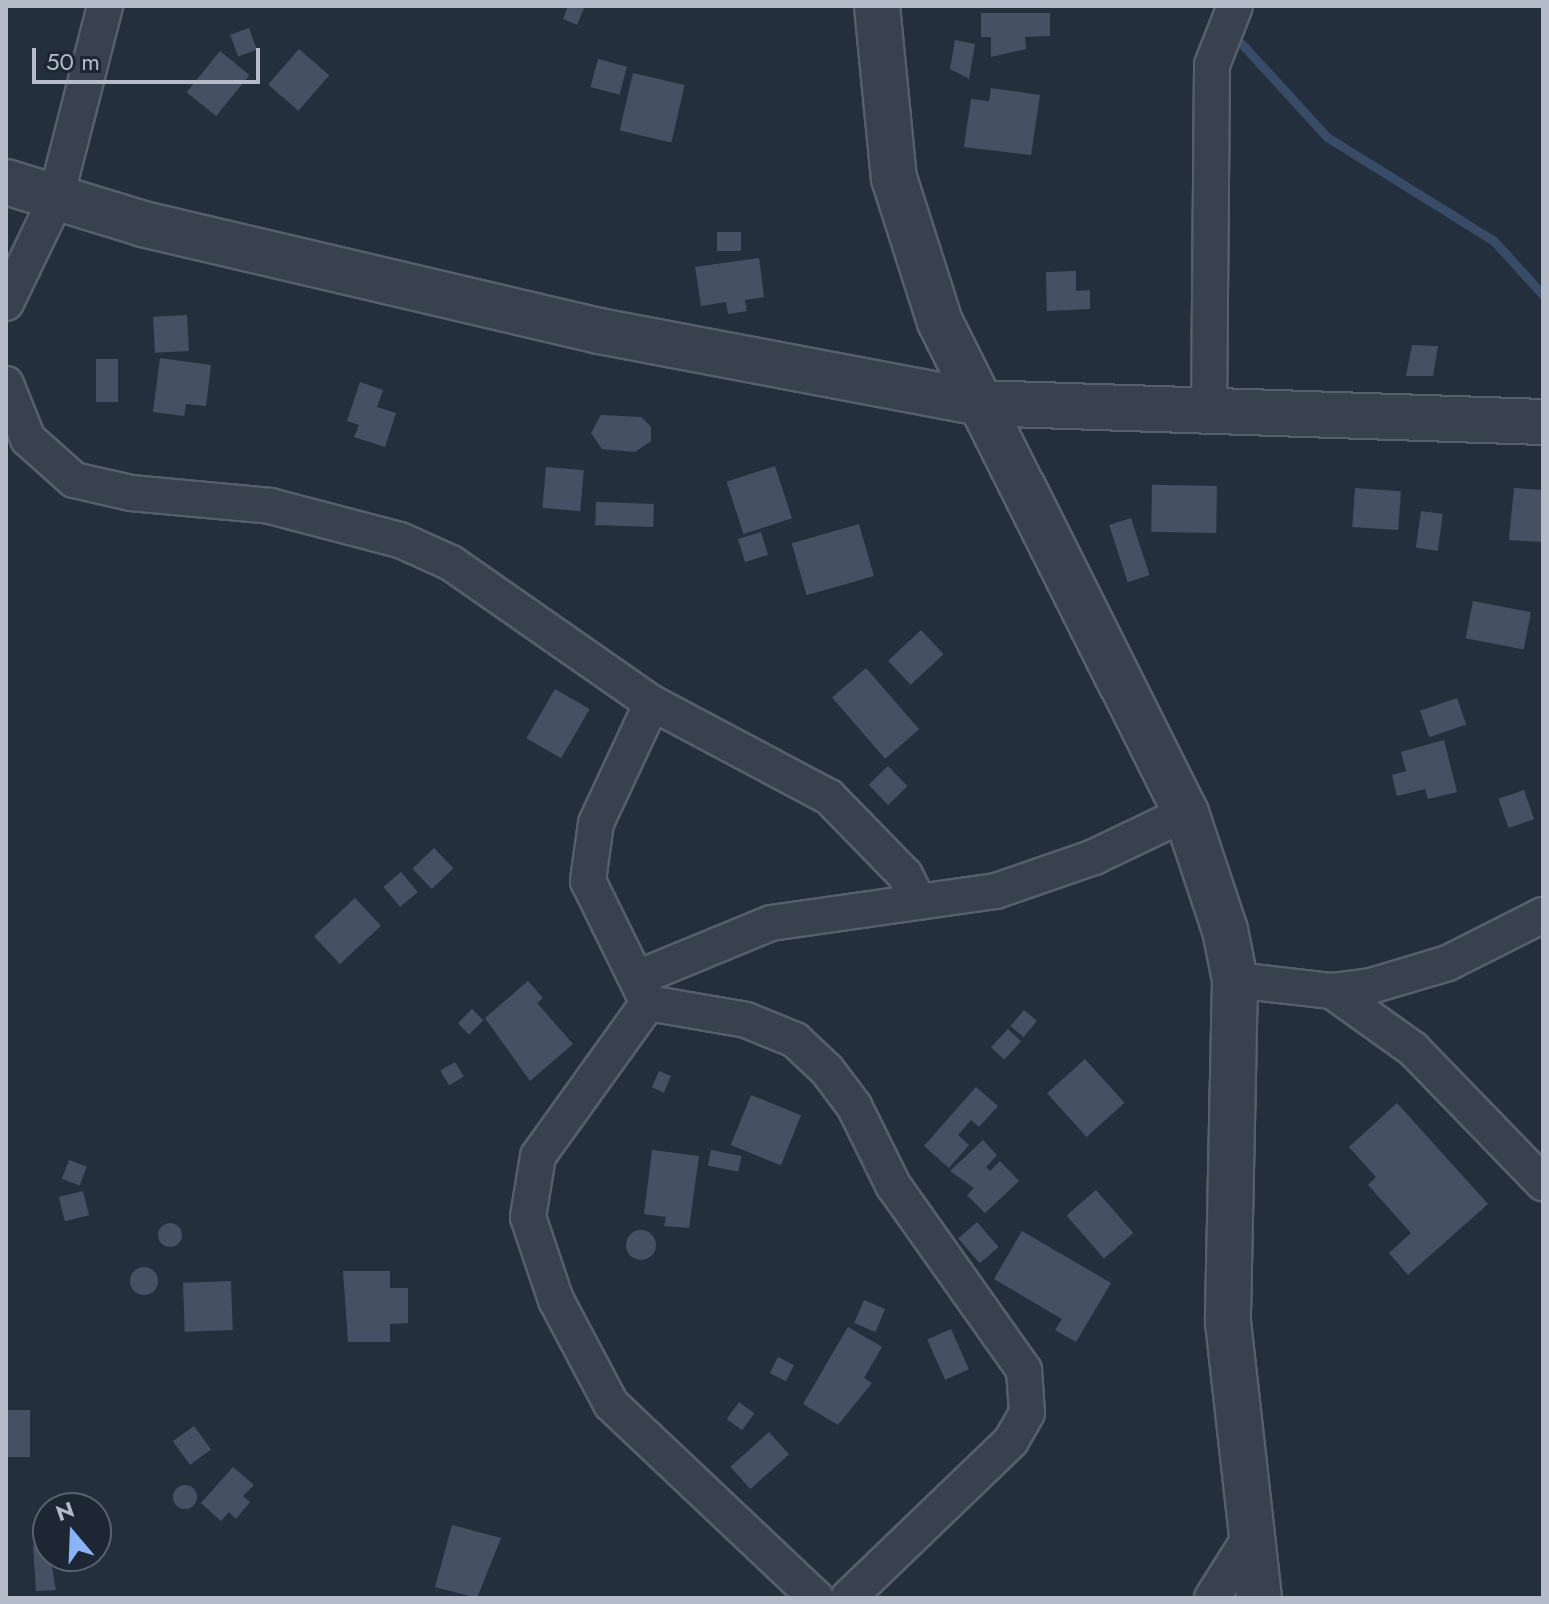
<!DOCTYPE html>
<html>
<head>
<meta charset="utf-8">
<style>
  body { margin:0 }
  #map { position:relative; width:1549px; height:1604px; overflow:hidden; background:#242f3e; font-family:Jost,sans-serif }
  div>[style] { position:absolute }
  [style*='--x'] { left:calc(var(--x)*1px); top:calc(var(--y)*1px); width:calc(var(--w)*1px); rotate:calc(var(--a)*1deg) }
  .stream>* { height:9px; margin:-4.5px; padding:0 4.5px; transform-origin:4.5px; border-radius:4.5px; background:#394c67 }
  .building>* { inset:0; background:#455162; transform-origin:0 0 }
  .round { border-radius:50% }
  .roads { filter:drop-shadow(2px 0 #565f6c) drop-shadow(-2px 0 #565f6c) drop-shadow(0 2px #565f6c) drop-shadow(0 -2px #565f6c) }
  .minor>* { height:34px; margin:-17px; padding:0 17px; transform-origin:17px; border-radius:17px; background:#38414e }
  .tertiary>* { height:44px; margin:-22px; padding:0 22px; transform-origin:22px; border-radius:22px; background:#38414e }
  span { translate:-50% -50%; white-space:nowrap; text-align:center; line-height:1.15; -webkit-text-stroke:7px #1d2633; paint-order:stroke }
  .frame { position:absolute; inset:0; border:8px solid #b4bcc9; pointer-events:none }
  .north { position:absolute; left:32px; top:1492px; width:80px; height:80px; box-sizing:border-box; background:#1d2633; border:2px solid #59626f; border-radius:50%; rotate:341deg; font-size:22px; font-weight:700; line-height:32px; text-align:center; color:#b4bcc9 }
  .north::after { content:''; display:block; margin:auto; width:28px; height:36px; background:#8ab4f8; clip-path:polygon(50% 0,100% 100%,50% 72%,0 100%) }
  .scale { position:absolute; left:32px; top:48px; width:228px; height:36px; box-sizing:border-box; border:4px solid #b4bcc9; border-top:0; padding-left:10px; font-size:24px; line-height:28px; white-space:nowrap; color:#b4bcc9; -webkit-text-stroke:6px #1d2633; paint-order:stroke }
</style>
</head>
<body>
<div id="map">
  <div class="stream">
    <div style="--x:1242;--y:44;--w:126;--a:47.6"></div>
    <div style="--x:1327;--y:137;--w:197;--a:31.9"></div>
    <div style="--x:1494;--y:241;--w:73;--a:47.8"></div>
  </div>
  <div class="building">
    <div style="clip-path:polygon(568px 6px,585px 6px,577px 25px,563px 19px)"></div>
    <div style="clip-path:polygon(981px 13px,1050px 13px,1050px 36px,1025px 37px,1026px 49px,991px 57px,991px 37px,981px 37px)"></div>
    <div style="left:249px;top:28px;width:23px;height:20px;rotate:70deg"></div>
    <div style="clip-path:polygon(955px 40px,975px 44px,969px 79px,950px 69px)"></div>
    <div style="left:299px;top:49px;width:40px;height:47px;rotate:41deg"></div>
    <div style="left:220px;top:51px;width:38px;height:53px;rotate:39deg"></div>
    <div style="left:598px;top:59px;width:30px;height:29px;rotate:15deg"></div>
    <div style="left:633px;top:73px;width:53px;height:59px;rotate:13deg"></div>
    <div style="clip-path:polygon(991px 88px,1040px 95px,1031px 155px,964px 147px,971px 99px,989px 101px)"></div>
    <div style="left:741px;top:232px;width:19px;height:24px;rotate:90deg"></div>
    <div style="clip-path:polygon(759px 258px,764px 297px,745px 300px,747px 311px,728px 314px,726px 302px,701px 306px,695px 267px)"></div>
    <div style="clip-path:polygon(1076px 271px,1076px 291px,1090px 290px,1090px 309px,1047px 311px,1046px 272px)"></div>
    <div style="left:187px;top:315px;width:36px;height:34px;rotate:87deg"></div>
    <div style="clip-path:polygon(1412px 345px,1438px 346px,1433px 376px,1406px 376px)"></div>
    <div style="clip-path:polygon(160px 358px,211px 365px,206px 406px,186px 404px,184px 416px,153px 412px)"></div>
    <div style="left:96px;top:359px;width:22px;height:43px"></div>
    <div style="clip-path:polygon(360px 382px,383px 390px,377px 407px,396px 413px,385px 447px,354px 437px,359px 425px,347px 421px)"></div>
    <div style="clip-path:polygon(601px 415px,641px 417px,651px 427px,651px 441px,635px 452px,602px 449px,591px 433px)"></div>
    <div style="left:775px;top:466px;width:55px;height:51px;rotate:72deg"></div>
    <div style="left:546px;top:467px;width:38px;height:41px;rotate:5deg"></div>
    <div style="left:1217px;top:486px;width:47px;height:65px;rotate:91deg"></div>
    <div style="left:1355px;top:488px;width:46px;height:39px;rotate:4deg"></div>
    <div style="clip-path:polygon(1514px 488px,1543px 490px,1543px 542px,1509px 540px)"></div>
    <div style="left:596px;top:502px;width:58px;height:23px;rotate:2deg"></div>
    <div style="left:1421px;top:511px;width:22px;height:37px;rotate:8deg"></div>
    <div style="left:1131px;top:518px;width:60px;height:23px;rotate:72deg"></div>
    <div style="left:859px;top:524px;width:54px;height:70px;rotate:74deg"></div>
    <div style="left:761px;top:532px;width:24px;height:24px;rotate:73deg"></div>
    <div style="left:1473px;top:601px;width:59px;height:38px;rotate:11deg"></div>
    <div style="left:921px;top:630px;width:33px;height:45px;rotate:47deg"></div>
    <div style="left:866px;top:668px;width:81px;height:45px;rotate:49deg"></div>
    <div style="left:555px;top:689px;width:40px;height:57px;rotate:30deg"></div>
    <div style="left:1457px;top:698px;width:28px;height:39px;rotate:71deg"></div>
    <div style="clip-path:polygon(1444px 740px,1457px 792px,1428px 799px,1425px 789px,1397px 796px,1392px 775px,1406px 771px,1401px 752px)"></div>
    <div style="left:888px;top:766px;width:28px;height:27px;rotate:46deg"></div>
    <div style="left:1524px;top:790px;width:31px;height:27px;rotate:71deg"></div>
    <div style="left:434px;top:848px;width:28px;height:30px;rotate:46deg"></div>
    <div style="left:401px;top:872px;width:26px;height:23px;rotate:50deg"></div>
    <div style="left:355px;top:898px;width:38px;height:56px;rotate:47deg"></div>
    <div style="clip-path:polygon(528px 981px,543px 998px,537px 1003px,573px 1044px,530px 1081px,485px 1018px)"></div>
    <div style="left:472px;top:1009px;width:16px;height:20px;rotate:45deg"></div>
    <div style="left:1024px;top:1010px;width:17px;height:21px;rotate:40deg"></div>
    <div style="left:1008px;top:1029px;width:18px;height:25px;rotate:43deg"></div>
    <div style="left:1085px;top:1059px;width:59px;height:51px;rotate:48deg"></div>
    <div style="left:455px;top:1062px;width:17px;height:17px;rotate:59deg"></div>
    <div style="left:659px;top:1071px;width:13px;height:18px;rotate:23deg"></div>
    <div style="clip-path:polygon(976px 1087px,998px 1106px,979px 1127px,971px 1120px,958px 1135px,969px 1145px,949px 1168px,924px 1146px)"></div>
    <div style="left:751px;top:1095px;width:54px;height:54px;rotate:22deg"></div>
    <div style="clip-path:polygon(1397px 1103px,1488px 1204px,1408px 1275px,1389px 1253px,1411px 1233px,1368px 1185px,1376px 1177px,1349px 1147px)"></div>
    <div style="clip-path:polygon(983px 1140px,997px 1155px,986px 1167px,990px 1171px,1000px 1161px,1019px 1181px,985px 1213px,967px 1195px,974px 1188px,950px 1171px)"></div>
    <div style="clip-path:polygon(652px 1150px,699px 1156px,689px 1228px,664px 1226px,666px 1217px,644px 1214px)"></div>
    <div style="left:711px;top:1150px;width:31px;height:16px;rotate:11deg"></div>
    <div style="left:69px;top:1160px;width:19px;height:20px;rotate:21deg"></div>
    <div style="left:1096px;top:1190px;width:57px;height:39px;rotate:49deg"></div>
    <div style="left:83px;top:1191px;width:25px;height:25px;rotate:76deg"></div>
    <div style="left:977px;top:1222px;width:33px;height:25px;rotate:49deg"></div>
    <div class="round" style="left:158px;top:1223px;width:24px;height:24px"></div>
    <div class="round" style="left:626px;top:1230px;width:30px;height:30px"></div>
    <div style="clip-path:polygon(1022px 1231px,1111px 1283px,1076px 1342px,1055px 1330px,1062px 1319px,994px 1279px)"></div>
    <div class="round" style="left:130px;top:1267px;width:28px;height:28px"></div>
    <div style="clip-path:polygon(343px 1271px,390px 1271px,390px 1288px,408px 1288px,408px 1323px,390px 1324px,390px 1342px,348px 1342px)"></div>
    <div style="left:231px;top:1281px;width:49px;height:48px;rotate:88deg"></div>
    <div style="left:864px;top:1300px;width:23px;height:25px;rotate:23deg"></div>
    <div style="clip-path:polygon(848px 1327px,882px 1347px,864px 1378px,872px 1383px,838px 1425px,803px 1404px)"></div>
    <div style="left:951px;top:1329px;width:44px;height:26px;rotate:66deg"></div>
    <div style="left:778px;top:1357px;width:18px;height:18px;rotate:27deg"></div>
    <div style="left:739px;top:1402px;width:19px;height:21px;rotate:36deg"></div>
    <div style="left:6px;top:1410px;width:24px;height:47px"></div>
    <div style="left:194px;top:1426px;width:29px;height:26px;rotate:54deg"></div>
    <div style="left:769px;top:1432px;width:30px;height:52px;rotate:48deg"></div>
    <div style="clip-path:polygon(233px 1467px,254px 1485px,243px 1496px,250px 1502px,236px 1519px,229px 1512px,221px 1521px,201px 1503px)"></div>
    <div class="round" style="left:173px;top:1485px;width:24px;height:24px"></div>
    <div style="clip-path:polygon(452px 1525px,501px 1538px,477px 1598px,435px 1587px)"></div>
    <div style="clip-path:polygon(48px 1545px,56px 1590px,36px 1591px,33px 1546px)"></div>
  </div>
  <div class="roads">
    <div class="minor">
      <div style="--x:6;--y:303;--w:113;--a:-64.3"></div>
      <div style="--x:55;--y:201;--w:201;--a:-75.6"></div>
      <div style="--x:6;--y:384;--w:59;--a:68.2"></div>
      <div style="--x:28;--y:439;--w:62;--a:41.7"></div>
      <div style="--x:74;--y:480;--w:58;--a:12.8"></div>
      <div style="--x:131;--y:493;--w:140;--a:5.3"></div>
      <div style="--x:270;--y:506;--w:134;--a:14.7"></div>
      <div style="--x:400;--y:540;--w:56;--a:24.3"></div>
      <div style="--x:451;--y:563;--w:245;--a:34.9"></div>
      <div style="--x:652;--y:703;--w:132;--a:115"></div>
      <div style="--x:596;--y:823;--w:59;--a:97.9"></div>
      <div style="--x:588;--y:881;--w:136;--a:63.8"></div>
      <div style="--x:648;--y:1003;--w:188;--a:125.7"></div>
      <div style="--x:538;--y:1156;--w:62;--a:99.3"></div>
      <div style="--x:528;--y:1217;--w:88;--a:71.4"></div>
      <div style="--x:556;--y:1300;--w:118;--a:62.1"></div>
      <div style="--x:611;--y:1404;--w:282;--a:43.4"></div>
      <div style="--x:1209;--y:412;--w:347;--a:-89.5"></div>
      <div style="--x:1212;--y:65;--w:63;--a:-68.7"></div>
      <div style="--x:652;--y:703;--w:200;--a:28"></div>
      <div style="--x:829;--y:797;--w:109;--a:45.7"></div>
      <div style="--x:905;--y:875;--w:28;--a:63"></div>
      <div style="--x:640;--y:977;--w:142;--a:-22.4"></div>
      <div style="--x:771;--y:923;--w:227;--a:-8.1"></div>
      <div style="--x:996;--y:891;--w:104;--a:-19.1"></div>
      <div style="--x:1094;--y:857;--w:102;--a:-25.6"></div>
      <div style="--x:1235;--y:980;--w:98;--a:6.5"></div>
      <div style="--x:1332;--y:991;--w:39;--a:-7"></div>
      <div style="--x:1371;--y:986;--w:80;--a:-16.6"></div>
      <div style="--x:1448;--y:963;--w:106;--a:-26.8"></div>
      <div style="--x:1332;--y:991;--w:100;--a:35.6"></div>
      <div style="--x:1413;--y:1049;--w:187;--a:45.9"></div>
      <div style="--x:648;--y:1003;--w:99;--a:9.8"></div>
      <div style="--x:746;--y:1020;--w:53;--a:22.2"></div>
      <div style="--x:795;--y:1040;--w:44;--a:43.2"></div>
      <div style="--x:827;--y:1070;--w:45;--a:53.1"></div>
      <div style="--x:854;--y:1106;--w:88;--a:63.7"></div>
      <div style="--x:893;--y:1185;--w:227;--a:54.7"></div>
      <div style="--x:1024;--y:1370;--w:43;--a:86"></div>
      <div style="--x:1027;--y:1413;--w:32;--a:120"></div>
      <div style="--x:1011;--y:1441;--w:226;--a:136.1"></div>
      <div style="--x:1212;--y:1598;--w:73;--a:-57.8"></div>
    </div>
    <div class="tertiary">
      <div style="--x:877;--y:6;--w:173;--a:84.4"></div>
      <div style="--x:894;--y:178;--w:151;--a:72.3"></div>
      <div style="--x:940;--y:322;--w:549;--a:63.39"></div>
      <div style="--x:1186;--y:813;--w:123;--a:71.6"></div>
      <div style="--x:1225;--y:930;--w:51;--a:78.7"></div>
      <div style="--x:1235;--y:980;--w:342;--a:91.2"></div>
      <div style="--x:1228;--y:1322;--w:278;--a:83.6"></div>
      <div style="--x:6;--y:182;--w:143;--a:17"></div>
      <div style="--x:143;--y:224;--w:468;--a:13.2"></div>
      <div style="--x:599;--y:331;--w:387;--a:10.7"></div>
      <div style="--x:979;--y:403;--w:564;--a:1.93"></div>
    </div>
  </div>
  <div class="frame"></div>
  <div class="north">N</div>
  <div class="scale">50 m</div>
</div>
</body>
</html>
